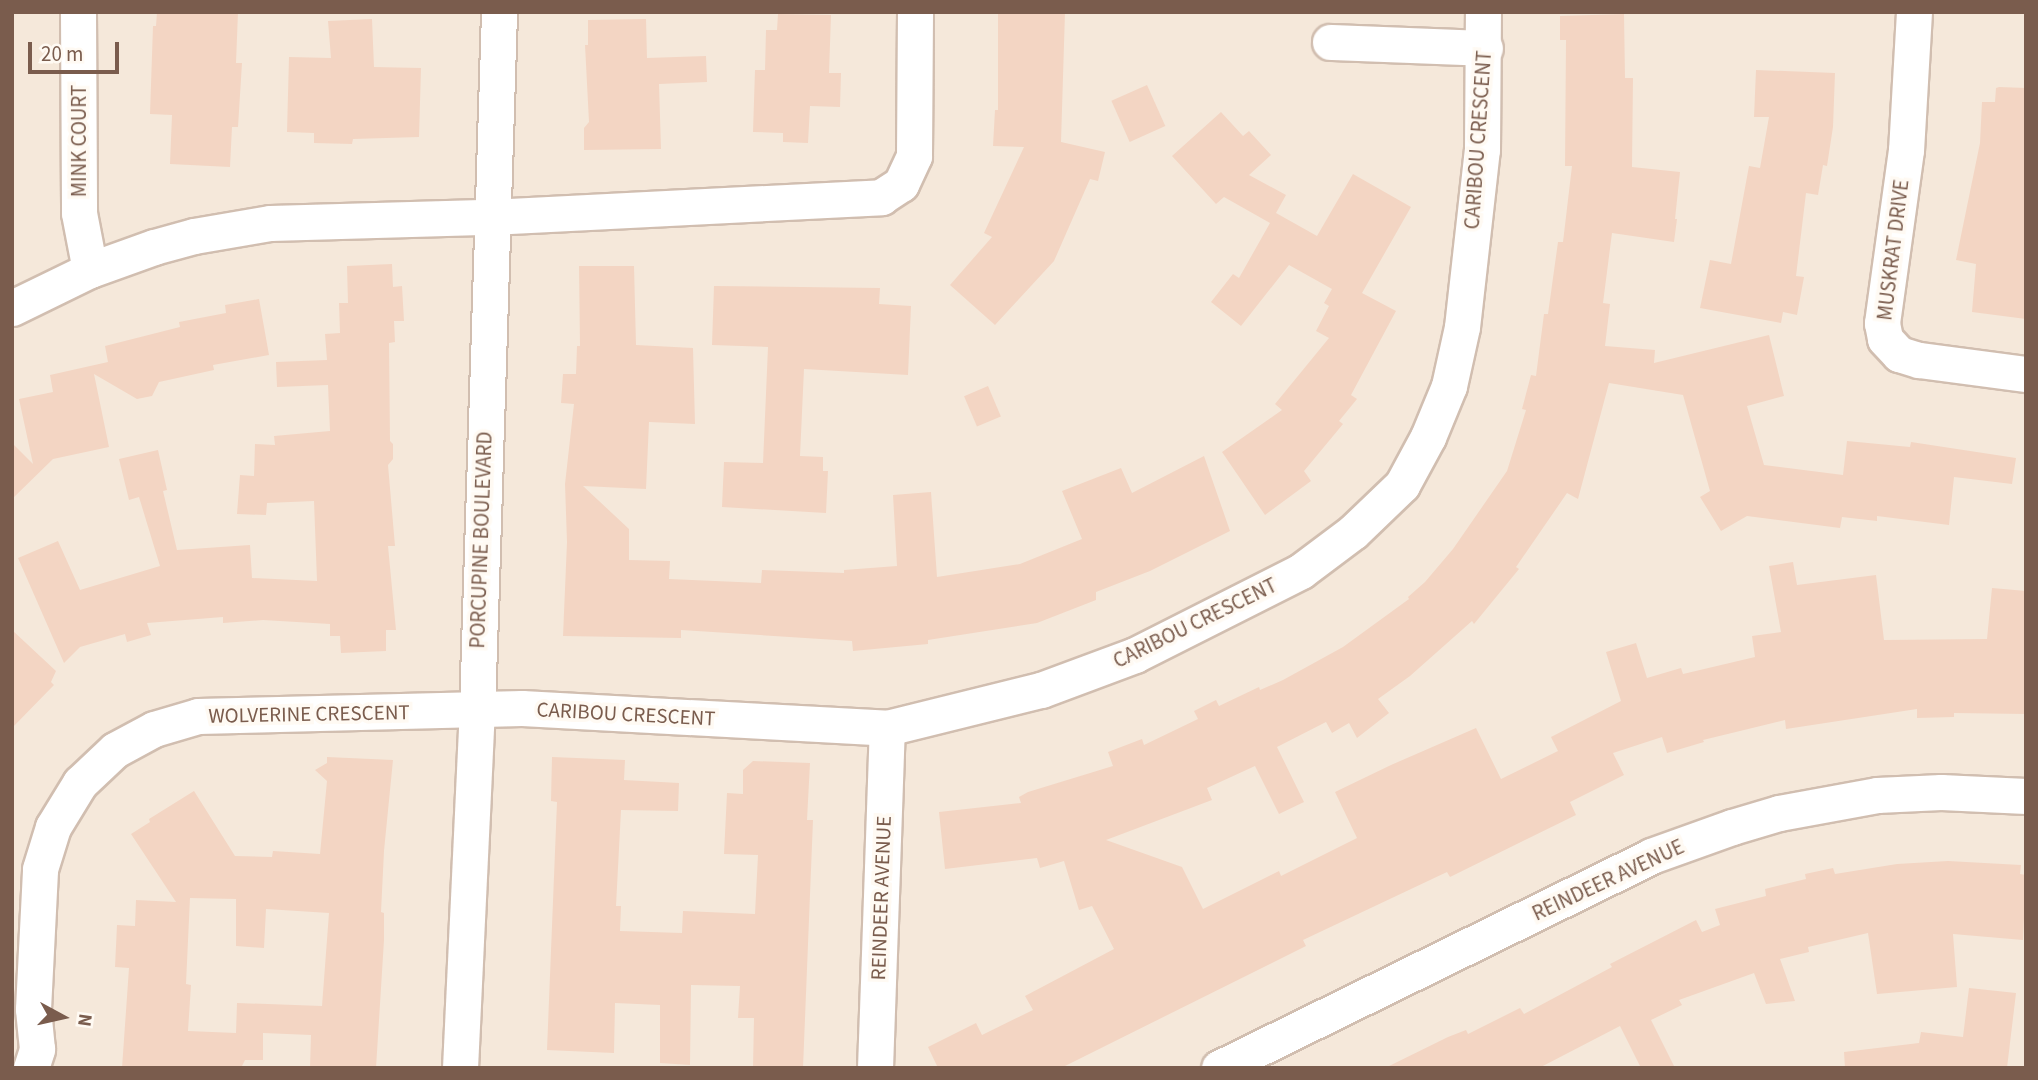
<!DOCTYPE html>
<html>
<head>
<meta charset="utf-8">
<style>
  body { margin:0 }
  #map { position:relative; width:2038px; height:1080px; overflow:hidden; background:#fdf6ec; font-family:"Source Sans 3",sans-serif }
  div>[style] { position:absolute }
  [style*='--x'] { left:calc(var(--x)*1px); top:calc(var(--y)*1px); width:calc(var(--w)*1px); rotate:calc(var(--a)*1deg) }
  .residential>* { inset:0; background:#f5e8da; transform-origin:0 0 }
  .building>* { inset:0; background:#f3d5c3; transform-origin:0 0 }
  .roads { filter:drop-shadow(2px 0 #d1beb0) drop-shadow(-2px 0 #d1beb0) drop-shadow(0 2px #d1beb0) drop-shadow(0 -2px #d1beb0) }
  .street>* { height:35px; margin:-17.5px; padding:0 17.5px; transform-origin:17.5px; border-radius:17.5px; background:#fff }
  span { translate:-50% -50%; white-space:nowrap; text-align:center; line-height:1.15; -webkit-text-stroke:7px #fffaf3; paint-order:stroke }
  .street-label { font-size:21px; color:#7a5c4d }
  .frame { position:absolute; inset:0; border:14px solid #7a5c4d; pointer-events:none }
  .north { position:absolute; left:28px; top:982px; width:70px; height:70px; -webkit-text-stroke:5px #fffaf3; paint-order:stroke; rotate:98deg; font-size:19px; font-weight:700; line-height:28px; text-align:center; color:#7a5c4d }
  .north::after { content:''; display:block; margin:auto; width:24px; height:32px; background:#7a5c4d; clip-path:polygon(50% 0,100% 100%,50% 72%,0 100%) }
  .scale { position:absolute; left:28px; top:42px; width:91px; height:32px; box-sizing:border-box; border:4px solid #7a5c4d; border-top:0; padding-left:9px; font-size:21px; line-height:24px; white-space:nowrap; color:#7a5c4d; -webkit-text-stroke:5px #fffaf3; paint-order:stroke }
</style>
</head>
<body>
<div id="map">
  <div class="residential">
    <div style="left:12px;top:12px;width:2014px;height:1056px"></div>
  </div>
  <div class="building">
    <div style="clip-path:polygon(157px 12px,238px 12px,236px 63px,242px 63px,238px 127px,232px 127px,230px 167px,170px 164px,172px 115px,150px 114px,153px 26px,156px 26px)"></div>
    <div style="clip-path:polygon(998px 12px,1065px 12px,1061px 142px,1105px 152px,1098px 181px,1090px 179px,1054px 261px,995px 325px,950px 285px,992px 237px,984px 233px,1024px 147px,993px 146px,995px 110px,998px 110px)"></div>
    <div style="clip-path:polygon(778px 14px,831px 15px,829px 73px,841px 73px,840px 107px,810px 106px,808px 143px,783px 142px,783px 133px,753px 132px,755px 70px,765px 70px,766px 30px,777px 30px)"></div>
    <div style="clip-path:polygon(1624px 14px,1625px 78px,1633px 78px,1632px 167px,1680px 172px,1675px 219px,1677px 219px,1674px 242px,1612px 233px,1603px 303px,1610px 304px,1605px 346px,1655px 350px,1654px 363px,1769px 335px,1784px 396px,1747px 406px,1764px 465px,1843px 475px,1847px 441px,1910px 447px,1911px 442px,2016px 458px,2012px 484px,1954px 477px,1949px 525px,1877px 516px,1877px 521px,1842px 517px,1840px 528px,1747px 516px,1721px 531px,1700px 497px,1710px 491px,1683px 395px,1609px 383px,1578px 499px,1567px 493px,1516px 567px,1519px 569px,1474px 624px,1472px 621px,1410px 676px,1378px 699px,1389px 713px,1357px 738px,1349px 723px,1332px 733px,1326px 722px,1277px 747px,1304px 802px,1279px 814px,1255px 766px,1207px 788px,1212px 800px,1106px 840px,1182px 867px,1203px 909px,1279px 871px,1281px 876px,1357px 838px,1335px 792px,1391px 765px,1476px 728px,1501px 779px,1558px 751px,1551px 737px,1621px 701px,1606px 652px,1636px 643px,1647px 678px,1681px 668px,1683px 674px,1755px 657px,1752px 636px,1781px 632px,1769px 566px,1793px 562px,1797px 585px,1876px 575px,1884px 640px,1987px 639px,1992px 588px,2026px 591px,2026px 714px,1954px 713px,1954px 717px,1917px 718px,1917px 709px,1786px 729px,1785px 720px,1703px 740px,1704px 742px,1667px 753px,1662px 737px,1613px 753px,1624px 775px,1570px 802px,1576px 815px,1450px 877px,1447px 872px,1303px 940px,1306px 946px,1061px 1068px,938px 1068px,928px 1047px,976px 1023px,982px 1035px,1033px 1010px,1025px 996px,1114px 949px,1092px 906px,1079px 910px,1064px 861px,1040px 868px,1037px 858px,945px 869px,939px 812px,1021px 803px,1019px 797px,1028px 792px,1113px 766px,1108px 752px,1142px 739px,1144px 745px,1198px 719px,1194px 711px,1216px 700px,1219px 706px,1259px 687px,1260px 690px,1283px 680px,1343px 647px,1409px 599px,1408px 597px,1425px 582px,1453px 549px,1507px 471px,1526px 410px,1522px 409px,1531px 375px,1536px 376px,1544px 314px,1548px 314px,1558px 242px,1563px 242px,1572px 166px,1565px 166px,1566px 40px,1560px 40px,1560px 16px)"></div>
    <div style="clip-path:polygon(372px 19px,374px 67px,421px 68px,419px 137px,353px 139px,352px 144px,314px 143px,314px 133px,287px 132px,289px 57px,331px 58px,328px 21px)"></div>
    <div style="clip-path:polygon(646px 19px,647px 58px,706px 56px,707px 82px,659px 84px,661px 149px,584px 150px,584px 128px,589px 122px,585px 45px,588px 45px,588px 20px)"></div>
    <div style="clip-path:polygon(1756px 70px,1835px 73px,1833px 127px,1827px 166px,1823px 165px,1818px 195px,1806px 193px,1796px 276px,1804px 277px,1797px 315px,1783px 312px,1781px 323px,1700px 308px,1710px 260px,1731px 264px,1749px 166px,1760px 168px,1769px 117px,1754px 117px)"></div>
    <div style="left:1147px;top:85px;width:45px;height:39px;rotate:66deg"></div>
    <div style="clip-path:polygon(1999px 87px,2026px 88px,2026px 319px,1972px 312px,1976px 264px,1956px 260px,1980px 143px,1982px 102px,1995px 102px,1996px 88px)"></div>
    <div style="clip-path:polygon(1221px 112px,1243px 136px,1249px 131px,1271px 155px,1249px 175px,1286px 195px,1276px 213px,1317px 236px,1353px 174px,1411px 207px,1362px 293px,1396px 311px,1351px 395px,1357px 399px,1339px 421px,1343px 424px,1304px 471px,1311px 481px,1265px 515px,1222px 452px,1282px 410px,1275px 404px,1329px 338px,1316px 331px,1329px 306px,1324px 303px,1332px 289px,1289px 265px,1241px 326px,1211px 302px,1233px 274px,1239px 278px,1270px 223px,1224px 197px,1216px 204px,1172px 156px)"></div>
    <div style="clip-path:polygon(392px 264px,393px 287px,402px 286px,404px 321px,394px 321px,395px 342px,389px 343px,390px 441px,393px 444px,393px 459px,388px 465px,395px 546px,388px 546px,396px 630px,386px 630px,386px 651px,341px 653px,340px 636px,330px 636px,330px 624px,263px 620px,223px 623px,223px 617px,147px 623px,151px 635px,127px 642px,125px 634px,80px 647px,64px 663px,18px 558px,58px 541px,80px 590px,160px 566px,139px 497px,129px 500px,119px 459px,158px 450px,167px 490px,163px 491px,177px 550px,250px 545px,252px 578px,317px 581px,314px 501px,267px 503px,266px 515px,237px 514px,240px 475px,254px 476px,255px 444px,275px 445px,274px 436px,330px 431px,328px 385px,277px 387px,276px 362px,327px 360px,325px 334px,340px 333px,339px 303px,348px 303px,347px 266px)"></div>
    <div style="clip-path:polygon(579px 266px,634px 266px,636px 345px,693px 348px,695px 424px,649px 422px,646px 489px,583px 486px,629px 529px,629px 560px,670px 561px,669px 579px,761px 583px,762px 570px,844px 573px,844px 570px,897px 566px,893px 495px,931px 492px,937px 577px,1020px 564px,1082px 539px,1062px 491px,1121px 468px,1132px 493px,1204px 456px,1230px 531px,1150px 571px,1096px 592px,1096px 600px,1037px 623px,928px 640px,928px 644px,853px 651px,852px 641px,681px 630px,681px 638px,563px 636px,567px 542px,565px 484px,574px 404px,561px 403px,563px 374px,576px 374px,577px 346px,580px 346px)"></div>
    <div style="clip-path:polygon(714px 286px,880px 288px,879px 304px,911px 306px,908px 375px,804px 369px,800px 456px,823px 457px,823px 471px,828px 471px,826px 513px,722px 507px,724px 462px,763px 463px,768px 347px,712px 345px)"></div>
    <div style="clip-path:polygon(259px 299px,269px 355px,213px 365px,214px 370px,159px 382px,152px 396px,137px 399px,94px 374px,109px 447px,53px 459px,12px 499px,12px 443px,33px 464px,19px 399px,53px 392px,50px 375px,108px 362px,105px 346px,180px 327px,179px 322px,226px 313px,225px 305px)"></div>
    <div style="left:988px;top:386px;width:33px;height:26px;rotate:67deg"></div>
    <div style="clip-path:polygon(12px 630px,56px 671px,51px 682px,54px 685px,12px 728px)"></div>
    <div style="clip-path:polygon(evenodd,327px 757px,393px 760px,384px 851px,381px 912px,384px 913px,384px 940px,376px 1068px,310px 1068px,311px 1035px,263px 1033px,263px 1060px,245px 1060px,241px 1068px,122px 1068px,129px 968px,115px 967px,117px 925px,135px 926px,136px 900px,176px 902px,131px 834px,150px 822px,149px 819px,194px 791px,235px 856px,272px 857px,273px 851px,320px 854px,327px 781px,315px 770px,327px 763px,327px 757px,190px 898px,236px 899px,236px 946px,264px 948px,266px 909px,329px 913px,322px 1006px,237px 1003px,236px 1033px,188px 1031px,191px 985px,186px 984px,190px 898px)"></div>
    <div style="clip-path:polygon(552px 757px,625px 760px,624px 780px,679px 783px,678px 811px,621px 810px,616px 906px,621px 906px,620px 931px,682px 933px,683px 911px,755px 914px,758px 855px,724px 854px,727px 793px,743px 794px,743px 770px,753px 761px,810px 763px,807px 820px,813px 820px,803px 1068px,753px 1068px,754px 1018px,738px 1018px,740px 986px,691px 985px,690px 1065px,660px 1063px,660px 1005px,615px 1003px,614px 1053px,547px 1050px,557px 802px,551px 801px)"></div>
    <div style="clip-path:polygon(1948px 861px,2021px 865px,2020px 874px,2026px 875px,2023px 940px,1953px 934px,1957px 987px,1877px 994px,1868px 933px,1808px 947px,1809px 952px,1780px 959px,1795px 1001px,1766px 1004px,1754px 973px,1679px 1000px,1682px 1005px,1651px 1020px,1675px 1068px,1641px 1068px,1620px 1026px,1539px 1068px,1385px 1068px,1448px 1037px,1466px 1030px,1468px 1034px,1520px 1008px,1524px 1014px,1612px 967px,1610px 964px,1696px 920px,1702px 932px,1720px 925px,1715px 909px,1766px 896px,1765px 889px,1806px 879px,1805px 874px,1833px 868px,1835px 874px,1897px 864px)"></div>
    <div style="clip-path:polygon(1969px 988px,2016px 993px,2007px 1068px,1845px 1068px,1844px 1052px,1919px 1043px,1921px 1032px,1963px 1037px)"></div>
  </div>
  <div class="roads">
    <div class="street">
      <div style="--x:78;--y:12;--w:201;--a:89.7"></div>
      <div style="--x:79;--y:213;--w:58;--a:79.1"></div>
      <div style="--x:1914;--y:12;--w:138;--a:93.3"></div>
      <div style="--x:1906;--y:150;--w:175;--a:97.9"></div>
      <div style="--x:1882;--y:323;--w:16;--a:79"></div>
      <div style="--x:1885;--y:339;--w:21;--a:47"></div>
      <div style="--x:1899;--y:354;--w:21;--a:17"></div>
      <div style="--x:1919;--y:360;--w:108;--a:7.5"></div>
      <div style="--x:1330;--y:42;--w:155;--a:2.2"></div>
      <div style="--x:12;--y:308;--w:87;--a:-26"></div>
      <div style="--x:90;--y:270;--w:68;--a:-19.8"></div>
      <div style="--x:154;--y:247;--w:41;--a:-15.4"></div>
      <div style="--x:194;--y:236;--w:77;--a:-9.7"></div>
      <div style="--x:270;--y:223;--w:220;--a:-1.6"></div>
      <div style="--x:490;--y:217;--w:392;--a:-2.9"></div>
      <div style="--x:881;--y:197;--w:24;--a:-33"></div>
      <div style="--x:901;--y:184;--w:31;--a:-65"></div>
      <div style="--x:914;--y:156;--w:144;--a:-89.6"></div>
      <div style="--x:31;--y:1068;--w:20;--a:-72"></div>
      <div style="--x:37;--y:1049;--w:40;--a:-95.7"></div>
      <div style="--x:33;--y:1009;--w:140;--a:-87.1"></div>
      <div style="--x:40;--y:869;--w:44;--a:-72.8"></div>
      <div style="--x:53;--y:827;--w:52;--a:-58.5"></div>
      <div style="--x:80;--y:783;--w:48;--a:-43.3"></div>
      <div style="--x:115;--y:750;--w:44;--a:-28.3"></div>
      <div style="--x:154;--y:729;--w:46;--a:-16.5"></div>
      <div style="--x:198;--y:716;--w:324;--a:-1.4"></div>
      <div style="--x:522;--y:708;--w:366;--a:3.1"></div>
      <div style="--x:887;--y:728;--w:159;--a:-13.9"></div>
      <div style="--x:1041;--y:690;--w:100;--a:-20.4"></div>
      <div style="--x:1135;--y:655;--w:186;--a:-26.8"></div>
      <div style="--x:1301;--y:571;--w:65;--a:-36.9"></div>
      <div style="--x:1353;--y:532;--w:68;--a:-43.8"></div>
      <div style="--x:1402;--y:485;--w:55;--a:-61.6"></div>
      <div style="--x:1428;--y:437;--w:55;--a:-67.6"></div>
      <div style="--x:1449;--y:386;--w:60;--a:-77.6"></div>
      <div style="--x:1462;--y:327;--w:178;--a:-83.6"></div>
      <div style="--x:1482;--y:150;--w:138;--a:-89.6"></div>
      <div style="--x:460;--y:1068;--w:359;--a:-87.3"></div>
      <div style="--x:477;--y:709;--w:697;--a:-88.19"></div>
      <div style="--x:875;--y:1068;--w:340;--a:-88"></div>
      <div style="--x:1219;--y:1068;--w:481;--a:-26.1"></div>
      <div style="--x:1651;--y:856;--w:86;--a:-19.7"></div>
      <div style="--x:1732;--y:827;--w:49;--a:-16.6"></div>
      <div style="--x:1779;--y:813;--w:100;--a:-10.4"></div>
      <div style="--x:1877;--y:795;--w:64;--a:-2.7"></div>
      <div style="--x:1941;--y:792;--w:85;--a:2.7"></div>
    </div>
  </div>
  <div class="street-label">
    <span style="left:1478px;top:140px;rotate:-86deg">CARIBOU CRESCENT</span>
    <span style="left:79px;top:141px;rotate:-90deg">MINK COURT</span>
    <span style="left:1893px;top:250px;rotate:-83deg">MUSKRAT DRIVE</span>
    <span style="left:481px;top:540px;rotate:-88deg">PORCUPINE BOULEVARD</span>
    <span style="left:1195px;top:623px;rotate:-26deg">CARIBOU CRESCENT</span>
    <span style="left:309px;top:714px;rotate:-1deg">WOLVERINE CRESCENT</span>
    <span style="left:626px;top:714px;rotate:3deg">CARIBOU CRESCENT</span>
    <span style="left:1608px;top:880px;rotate:-25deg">REINDEER AVENUE</span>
    <span style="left:881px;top:898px;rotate:-88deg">REINDEER AVENUE</span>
  </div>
  <div class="frame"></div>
  <div class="north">N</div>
  <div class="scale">20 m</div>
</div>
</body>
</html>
